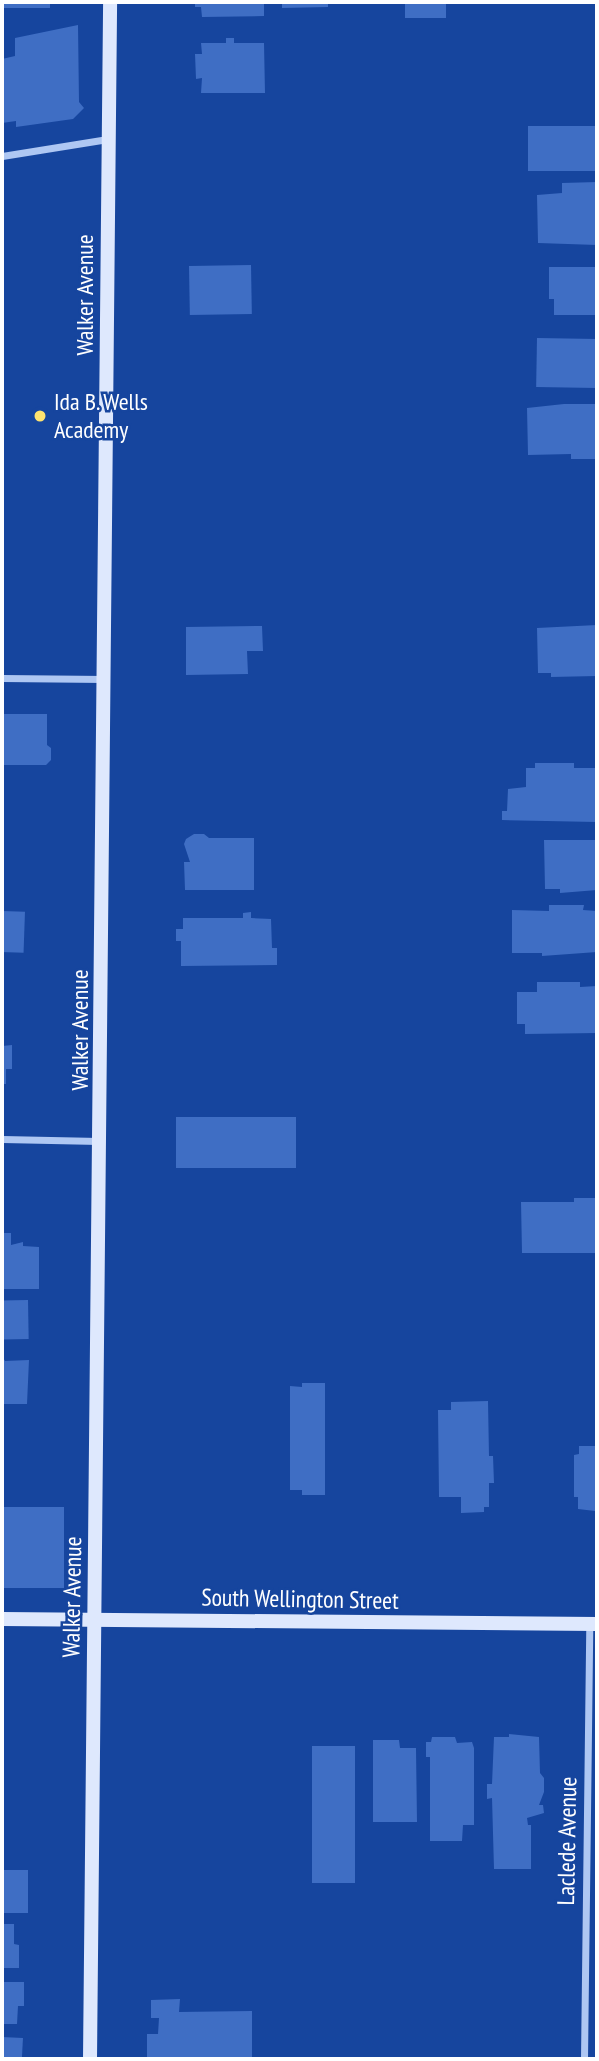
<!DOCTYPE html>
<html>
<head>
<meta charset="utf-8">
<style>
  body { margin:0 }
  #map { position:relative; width:599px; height:2061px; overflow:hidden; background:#16459e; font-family:"PT Sans Narrow",sans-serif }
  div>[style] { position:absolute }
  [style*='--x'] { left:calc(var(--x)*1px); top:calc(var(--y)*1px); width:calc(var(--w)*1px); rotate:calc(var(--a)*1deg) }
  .building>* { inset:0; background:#3f6ec4; transform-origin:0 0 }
  .street>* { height:7px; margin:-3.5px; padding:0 3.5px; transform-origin:3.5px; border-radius:3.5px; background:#aec7f3 }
  .secondary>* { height:14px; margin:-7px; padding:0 7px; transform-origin:7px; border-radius:7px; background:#dee8fd }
  .dots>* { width:19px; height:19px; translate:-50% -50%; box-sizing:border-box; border:4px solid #16459e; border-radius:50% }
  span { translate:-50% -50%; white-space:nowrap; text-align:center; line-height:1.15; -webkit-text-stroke:5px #16459e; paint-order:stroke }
  .street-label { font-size:24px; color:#fff }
  .poi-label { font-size:24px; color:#fff }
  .left { translate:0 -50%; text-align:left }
  .frame { position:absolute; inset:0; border:4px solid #fff; pointer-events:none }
</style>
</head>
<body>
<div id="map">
  <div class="building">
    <div style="left:3px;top:2px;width:47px;height:6px"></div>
    <div style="clip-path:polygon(195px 2px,264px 2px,264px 16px,202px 17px,201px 7px,195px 7px)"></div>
    <div style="clip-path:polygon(282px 2px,328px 2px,328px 7px,282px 8px)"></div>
    <div style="left:405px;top:2px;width:41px;height:16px"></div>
    <div style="clip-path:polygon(78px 25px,79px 102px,84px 108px,73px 119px,16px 127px,16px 121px,2px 123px,2px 59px,15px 56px,15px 38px)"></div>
    <div style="clip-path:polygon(226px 38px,234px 38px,234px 43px,264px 43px,265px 93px,201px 93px,202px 78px,196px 79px,195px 54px,202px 54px,201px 43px,226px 43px)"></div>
    <div style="left:528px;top:126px;width:69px;height:45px"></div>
    <div style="clip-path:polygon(597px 182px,597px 245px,538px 243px,537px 195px,562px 193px,562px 183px)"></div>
    <div style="left:251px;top:265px;width:49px;height:62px;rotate:89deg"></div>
    <div style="clip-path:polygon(549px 267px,597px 267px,597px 315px,554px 315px,554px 299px,549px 299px)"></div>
    <div style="left:537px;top:338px;width:60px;height:49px;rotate:1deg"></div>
    <div style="clip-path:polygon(564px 404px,597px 404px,597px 459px,571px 459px,571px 454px,528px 455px,527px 408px)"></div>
    <div style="clip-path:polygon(597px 625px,597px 676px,551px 677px,551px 673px,538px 673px,537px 628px)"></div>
    <div style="clip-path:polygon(262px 626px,263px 651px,247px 651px,248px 674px,186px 675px,186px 627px)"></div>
    <div style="clip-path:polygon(2px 714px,47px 714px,47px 745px,51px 748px,51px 760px,46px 765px,2px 765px)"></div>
    <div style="clip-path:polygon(535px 763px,574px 763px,574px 768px,596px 768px,597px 822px,502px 820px,502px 811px,507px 811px,508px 789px,526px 787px,526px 768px,535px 768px)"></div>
    <div style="clip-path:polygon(194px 834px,204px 834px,209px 838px,254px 838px,254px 890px,185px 890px,184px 862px,190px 862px,184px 844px,186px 839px)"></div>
    <div style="clip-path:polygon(544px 840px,597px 840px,597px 890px,560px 893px,560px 889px,545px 889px)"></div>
    <div style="clip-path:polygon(549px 905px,584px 905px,583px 910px,597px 911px,597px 952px,542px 956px,542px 953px,512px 953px,512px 910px,549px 911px)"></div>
    <div style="left:2px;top:911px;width:23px;height:41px;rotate:2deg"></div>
    <div style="clip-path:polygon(251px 912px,251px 918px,271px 919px,272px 948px,277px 948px,277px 965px,181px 966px,181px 941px,176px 941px,176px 929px,183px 929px,183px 918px,243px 918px,243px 913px)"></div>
    <div style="clip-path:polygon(537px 982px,580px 982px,580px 987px,597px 986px,597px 1033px,525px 1034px,525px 1024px,517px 1024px,517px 992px,537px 992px)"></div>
    <div style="clip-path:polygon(12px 1045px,12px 1069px,6px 1069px,6px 1084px,2px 1084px,2px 1046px)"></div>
    <div style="left:176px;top:1117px;width:120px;height:51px"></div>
    <div style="clip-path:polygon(574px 1198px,597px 1198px,597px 1253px,522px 1253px,521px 1202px,574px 1202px)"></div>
    <div style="clip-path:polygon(2px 1233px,11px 1233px,11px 1245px,23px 1242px,23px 1246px,39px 1247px,39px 1289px,2px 1289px)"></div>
    <div style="left:28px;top:1300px;width:39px;height:26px;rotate:89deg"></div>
    <div style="clip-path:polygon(2px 1356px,5px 1361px,29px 1360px,27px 1404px,2px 1404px)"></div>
    <div style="clip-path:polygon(302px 1383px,325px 1383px,325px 1495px,302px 1495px,302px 1490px,290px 1490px,290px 1386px,302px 1387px)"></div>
    <div style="clip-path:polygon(488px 1401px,489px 1456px,493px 1456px,494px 1483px,489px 1483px,489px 1507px,484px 1507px,484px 1512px,461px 1513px,461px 1497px,439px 1497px,438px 1410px,451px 1410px,451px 1402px)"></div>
    <div style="clip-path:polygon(579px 1446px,597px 1446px,595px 1511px,578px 1509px,578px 1497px,574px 1497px,574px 1455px,579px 1454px)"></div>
    <div style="left:2px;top:1507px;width:62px;height:81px"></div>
    <div style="clip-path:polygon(509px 1734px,539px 1737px,540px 1773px,544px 1778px,544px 1792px,539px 1805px,543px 1805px,544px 1813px,527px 1818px,528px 1825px,531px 1825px,531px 1869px,494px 1869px,492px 1798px,487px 1799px,487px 1784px,492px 1784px,494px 1737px,509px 1737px)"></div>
    <div style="clip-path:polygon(432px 1737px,455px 1737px,457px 1743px,472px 1742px,474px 1748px,474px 1825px,463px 1825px,462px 1841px,430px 1841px,430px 1757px,426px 1757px,426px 1742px,431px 1742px)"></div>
    <div style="clip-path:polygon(373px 1740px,399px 1740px,400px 1748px,416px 1748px,417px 1822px,373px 1822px)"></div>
    <div style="left:312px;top:1746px;width:43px;height:137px"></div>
    <div style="left:2px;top:1870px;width:26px;height:43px"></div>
    <div style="clip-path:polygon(2px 1924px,14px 1924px,14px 1944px,19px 1945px,19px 1968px,2px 1968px)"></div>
    <div style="clip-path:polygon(2px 1982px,24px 1982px,24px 2006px,18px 2006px,17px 2024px,2px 2024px)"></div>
    <div style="clip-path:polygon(180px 1999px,179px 2012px,252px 2011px,252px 2059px,147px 2059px,147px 2034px,158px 2034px,159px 2018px,151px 2018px,151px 2000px)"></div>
    <div style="left:2px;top:2037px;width:21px;height:22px;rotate:3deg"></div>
  </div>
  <div class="street">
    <div style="--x:2;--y:156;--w:107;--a:-9.1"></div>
    <div style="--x:2;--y:678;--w:103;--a:0.6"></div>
    <div style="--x:2;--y:1139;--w:97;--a:1.2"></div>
    <div style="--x:584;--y:2059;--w:435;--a:-89.3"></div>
  </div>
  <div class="secondary">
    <div style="--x:2;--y:1619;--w:595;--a:0.48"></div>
    <div style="--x:90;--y:2059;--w:2057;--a:-89.44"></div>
  </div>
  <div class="dots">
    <div style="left:40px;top:416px;background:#ffe370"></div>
  </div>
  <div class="street-label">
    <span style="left:85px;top:295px;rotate:-90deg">Walker Avenue</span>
    <span style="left:80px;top:1030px;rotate:-90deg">Walker Avenue</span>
    <span style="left:72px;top:1597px;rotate:-89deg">Walker Avenue</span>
    <span style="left:300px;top:1599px;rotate:1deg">South Wellington Street</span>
    <span style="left:567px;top:1841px;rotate:-89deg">Laclede Avenue</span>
  </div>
  <div class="poi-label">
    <span class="left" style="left:54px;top:416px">Ida B. Wells<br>Academy</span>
  </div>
  <div class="frame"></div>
</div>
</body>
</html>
